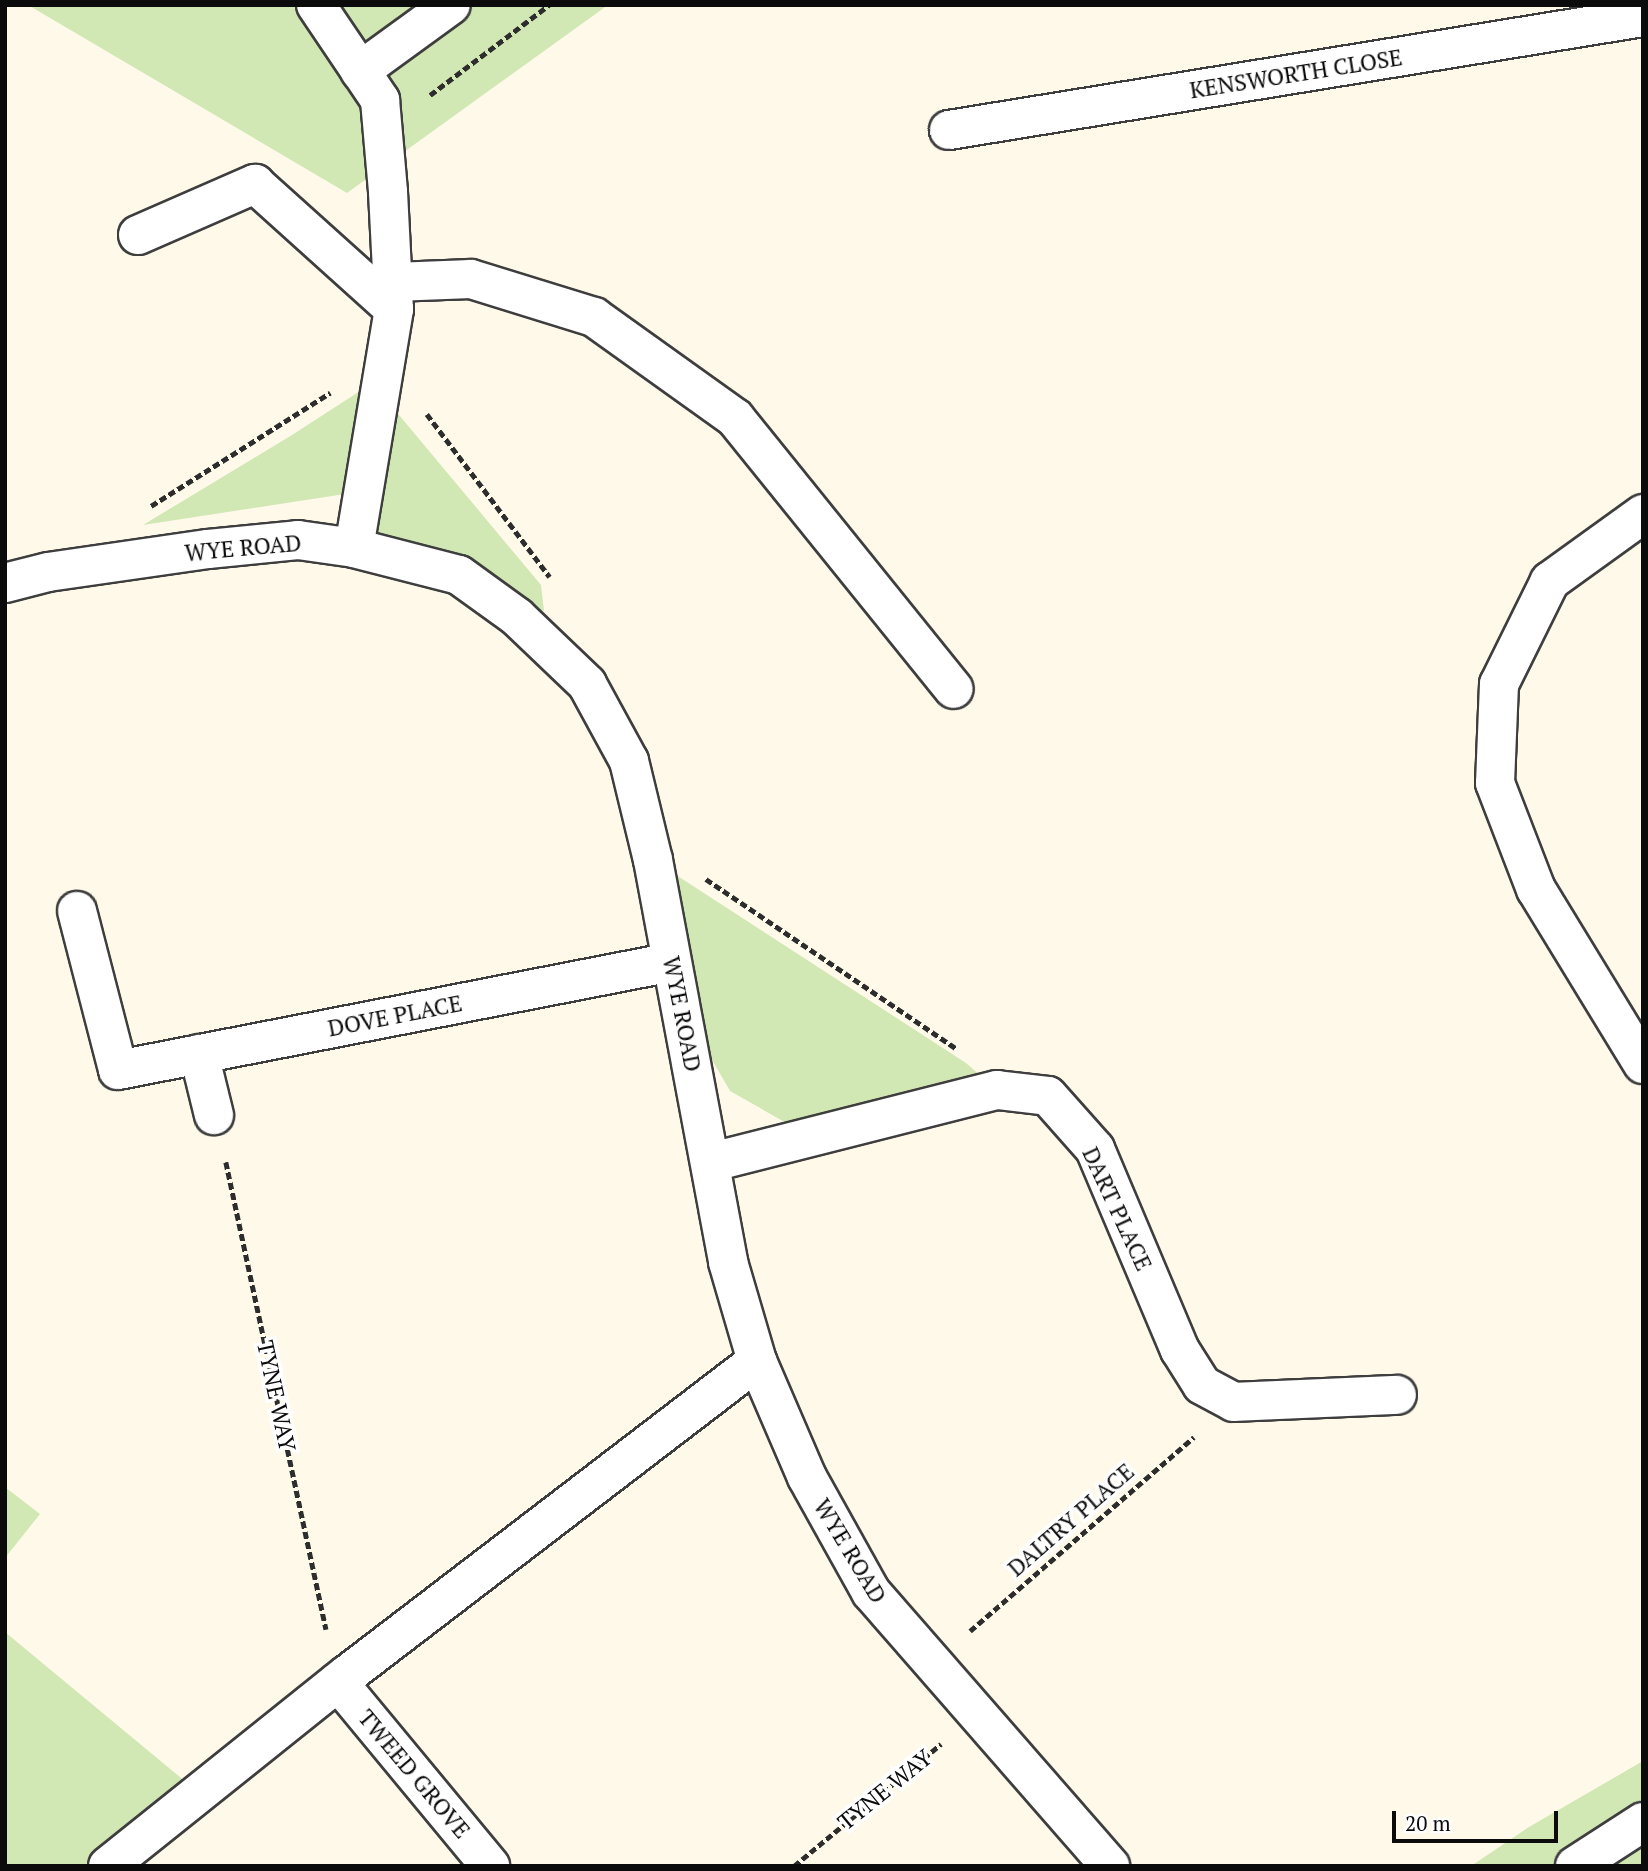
<!DOCTYPE html>
<html>
<head>
<meta charset="utf-8">
<style>
  body { margin:0 }
  #map { position:relative; width:1648px; height:1871px; overflow:hidden; background:#fff9e9; font-family:"PT Serif",serif }
  div>[style] { position:absolute }
  [style*='--x'] { left:calc(var(--x)*1px); top:calc(var(--y)*1px); width:calc(var(--w)*1px); rotate:calc(var(--a)*1deg) }
  .green>* { inset:0; background:#d2e8b4 }
  .path>* { height:4.5px; margin-top:-2.25px; transform-origin:0; background:repeating-linear-gradient(90deg,#2d2d2d 0 7px,transparent 0 10.5px) }
  .roads { filter:drop-shadow(2px 0 #3e3e3e) drop-shadow(-2px 0 #3e3e3e) drop-shadow(0 2px #3e3e3e) drop-shadow(0 -2px #3e3e3e) }
  .minor>* { height:38px; margin:-19px; padding:0 19px; transform-origin:19px; border-radius:19px; background:#fff }
  span { translate:-50% -50%; white-space:nowrap; text-align:center; line-height:1.15; -webkit-text-stroke:7px #fff; paint-order:stroke }
  .street-label { font-size:23px; color:#0b0b0b }
  .frame { position:absolute; inset:0; border:7px solid #0b0b0b; pointer-events:none }
  .scale { position:absolute; left:1392px; top:1811px; width:166px; height:32px; box-sizing:border-box; border:4px solid #0b0b0b; border-top:0; padding-left:9px; font-size:21px; line-height:24px; white-space:nowrap; color:#0b0b0b; -webkit-text-stroke:5px #fff; paint-order:stroke }
</style>
</head>
<body>
<div id="map">
  <div class="green">
    <div style="clip-path:polygon(28px 5px,608px 5px,347px 193px)"></div>
    <div style="clip-path:polygon(360px 391px,345px 494px,143px 525px,292px 435px)"></div>
    <div style="clip-path:polygon(379px 391px,541px 585px,544px 611px,354px 548px)"></div>
    <div style="clip-path:polygon(653px 860px,966px 1063px,997px 1090px,811px 1137px,730px 1091px,680px 1004px)"></div>
    <div style="clip-path:polygon(5px 1487px,40px 1514px,5px 1558px)"></div>
    <div style="clip-path:polygon(5px 1632px,198px 1792px,104px 1866px,5px 1866px)"></div>
    <div style="clip-path:polygon(1643px 1761px,1643px 1866px,1471px 1866px,1529px 1827px)"></div>
  </div>
  <div class="path">
    <div style="--x:430;--y:95;--w:149;--a:-37.1"></div>
    <div style="--x:427;--y:414;--w:204;--a:53"></div>
    <div style="--x:151;--y:506;--w:212;--a:-32.3"></div>
    <div style="--x:706;--y:879;--w:303;--a:34.1"></div>
    <div style="--x:226;--y:1162;--w:478;--a:77.9"></div>
    <div style="--x:970;--y:1631;--w:296;--a:-40.9"></div>
    <div style="--x:794;--y:1866;--w:191;--a:-39.7"></div>
  </div>
  <div class="roads">
    <div class="minor">
      <div style="--x:316;--y:5;--w:115;--a:56"></div>
      <div style="--x:380;--y:100;--w:92;--a:85"></div>
      <div style="--x:388;--y:192;--w:117;--a:87.1"></div>
      <div style="--x:394;--y:309;--w:242;--a:99.5"></div>
      <div style="--x:360;--y:71;--w:112;--a:-36"></div>
      <div style="--x:949;--y:130;--w:703;--a:-9.25"></div>
      <div style="--x:138;--y:235;--w:128;--a:-23.6"></div>
      <div style="--x:255;--y:184;--w:187;--a:42"></div>
      <div style="--x:394;--y:282;--w:77;--a:-2.2"></div>
      <div style="--x:471;--y:279;--w:129;--a:17.2"></div>
      <div style="--x:594;--y:317;--w:173;--a:35.6"></div>
      <div style="--x:735;--y:418;--w:348;--a:51.1"></div>
      <div style="--x:1643;--y:514;--w:115;--a:144.2"></div>
      <div style="--x:1550;--y:581;--w:115;--a:116.3"></div>
      <div style="--x:1499;--y:684;--w:99;--a:92.3"></div>
      <div style="--x:1495;--y:783;--w:114;--a:68.9"></div>
      <div style="--x:1536;--y:889;--w:205;--a:58.6"></div>
      <div style="--x:5;--y:583;--w:44;--a:-14.3"></div>
      <div style="--x:48;--y:572;--w:162;--a:-8.2"></div>
      <div style="--x:208;--y:549;--w:90;--a:-5.7"></div>
      <div style="--x:298;--y:540;--w:57;--a:8.1"></div>
      <div style="--x:354;--y:548;--w:108;--a:14.4"></div>
      <div style="--x:459;--y:575;--w:72;--a:35.9"></div>
      <div style="--x:517;--y:617;--w:97;--a:43.7"></div>
      <div style="--x:587;--y:684;--w:88;--a:61.4"></div>
      <div style="--x:629;--y:761;--w:102;--a:76.4"></div>
      <div style="--x:653;--y:860;--w:409;--a:79.4"></div>
      <div style="--x:728;--y:1262;--w:103;--a:73.7"></div>
      <div style="--x:757;--y:1361;--w:126;--a:66.7"></div>
      <div style="--x:807;--y:1477;--w:132;--a:60.9"></div>
      <div style="--x:871;--y:1592;--w:364;--a:48.9"></div>
      <div style="--x:77;--y:911;--w:164;--a:75.5"></div>
      <div style="--x:118;--y:1070;--w:564;--a:-11.03"></div>
      <div style="--x:199;--y:1054;--w:63;--a:76.2"></div>
      <div style="--x:712;--y:1162;--w:294;--a:-14.2"></div>
      <div style="--x:997;--y:1090;--w:51;--a:6.7"></div>
      <div style="--x:1048;--y:1096;--w:71;--a:48.4"></div>
      <div style="--x:1095;--y:1149;--w:218;--a:67.1"></div>
      <div style="--x:1180;--y:1350;--w:41;--a:57.8"></div>
      <div style="--x:1202;--y:1385;--w:36;--a:28"></div>
      <div style="--x:1234;--y:1402;--w:163;--a:-2.5"></div>
      <div style="--x:338;--y:1682;--w:239;--a:50.4"></div>
      <div style="--x:108;--y:1866;--w:307;--a:-38.7"></div>
      <div style="--x:348;--y:1674;--w:515;--a:-37.43"></div>
      <div style="--x:1575;--y:1866;--w:81;--a:-32.9"></div>
    </div>
  </div>
  <div class="street-label">
    <span style="left:1296px;top:74px;rotate:-9deg">KENSWORTH CLOSE</span>
    <span style="left:243px;top:548px;rotate:-5deg">WYE ROAD</span>
    <span style="left:682px;top:1014px;rotate:79deg">WYE ROAD</span>
    <span style="left:395px;top:1016px;rotate:-11deg">DOVE PLACE</span>
    <span style="left:1117px;top:1209px;rotate:65deg">DART PLACE</span>
    <span style="left:276px;top:1396px;rotate:78deg">TYNE WAY</span>
    <span style="left:1071px;top:1520px;rotate:-41deg">DALTRY PLACE</span>
    <span style="left:850px;top:1551px;rotate:59deg">WYE ROAD</span>
    <span style="left:414px;top:1774px;rotate:50deg">TWEED GROVE</span>
    <span style="left:885px;top:1790px;rotate:-39deg">TYNE WAY</span>
  </div>
  <div class="frame"></div>
  <div class="scale">20 m</div>
</div>
</body>
</html>
